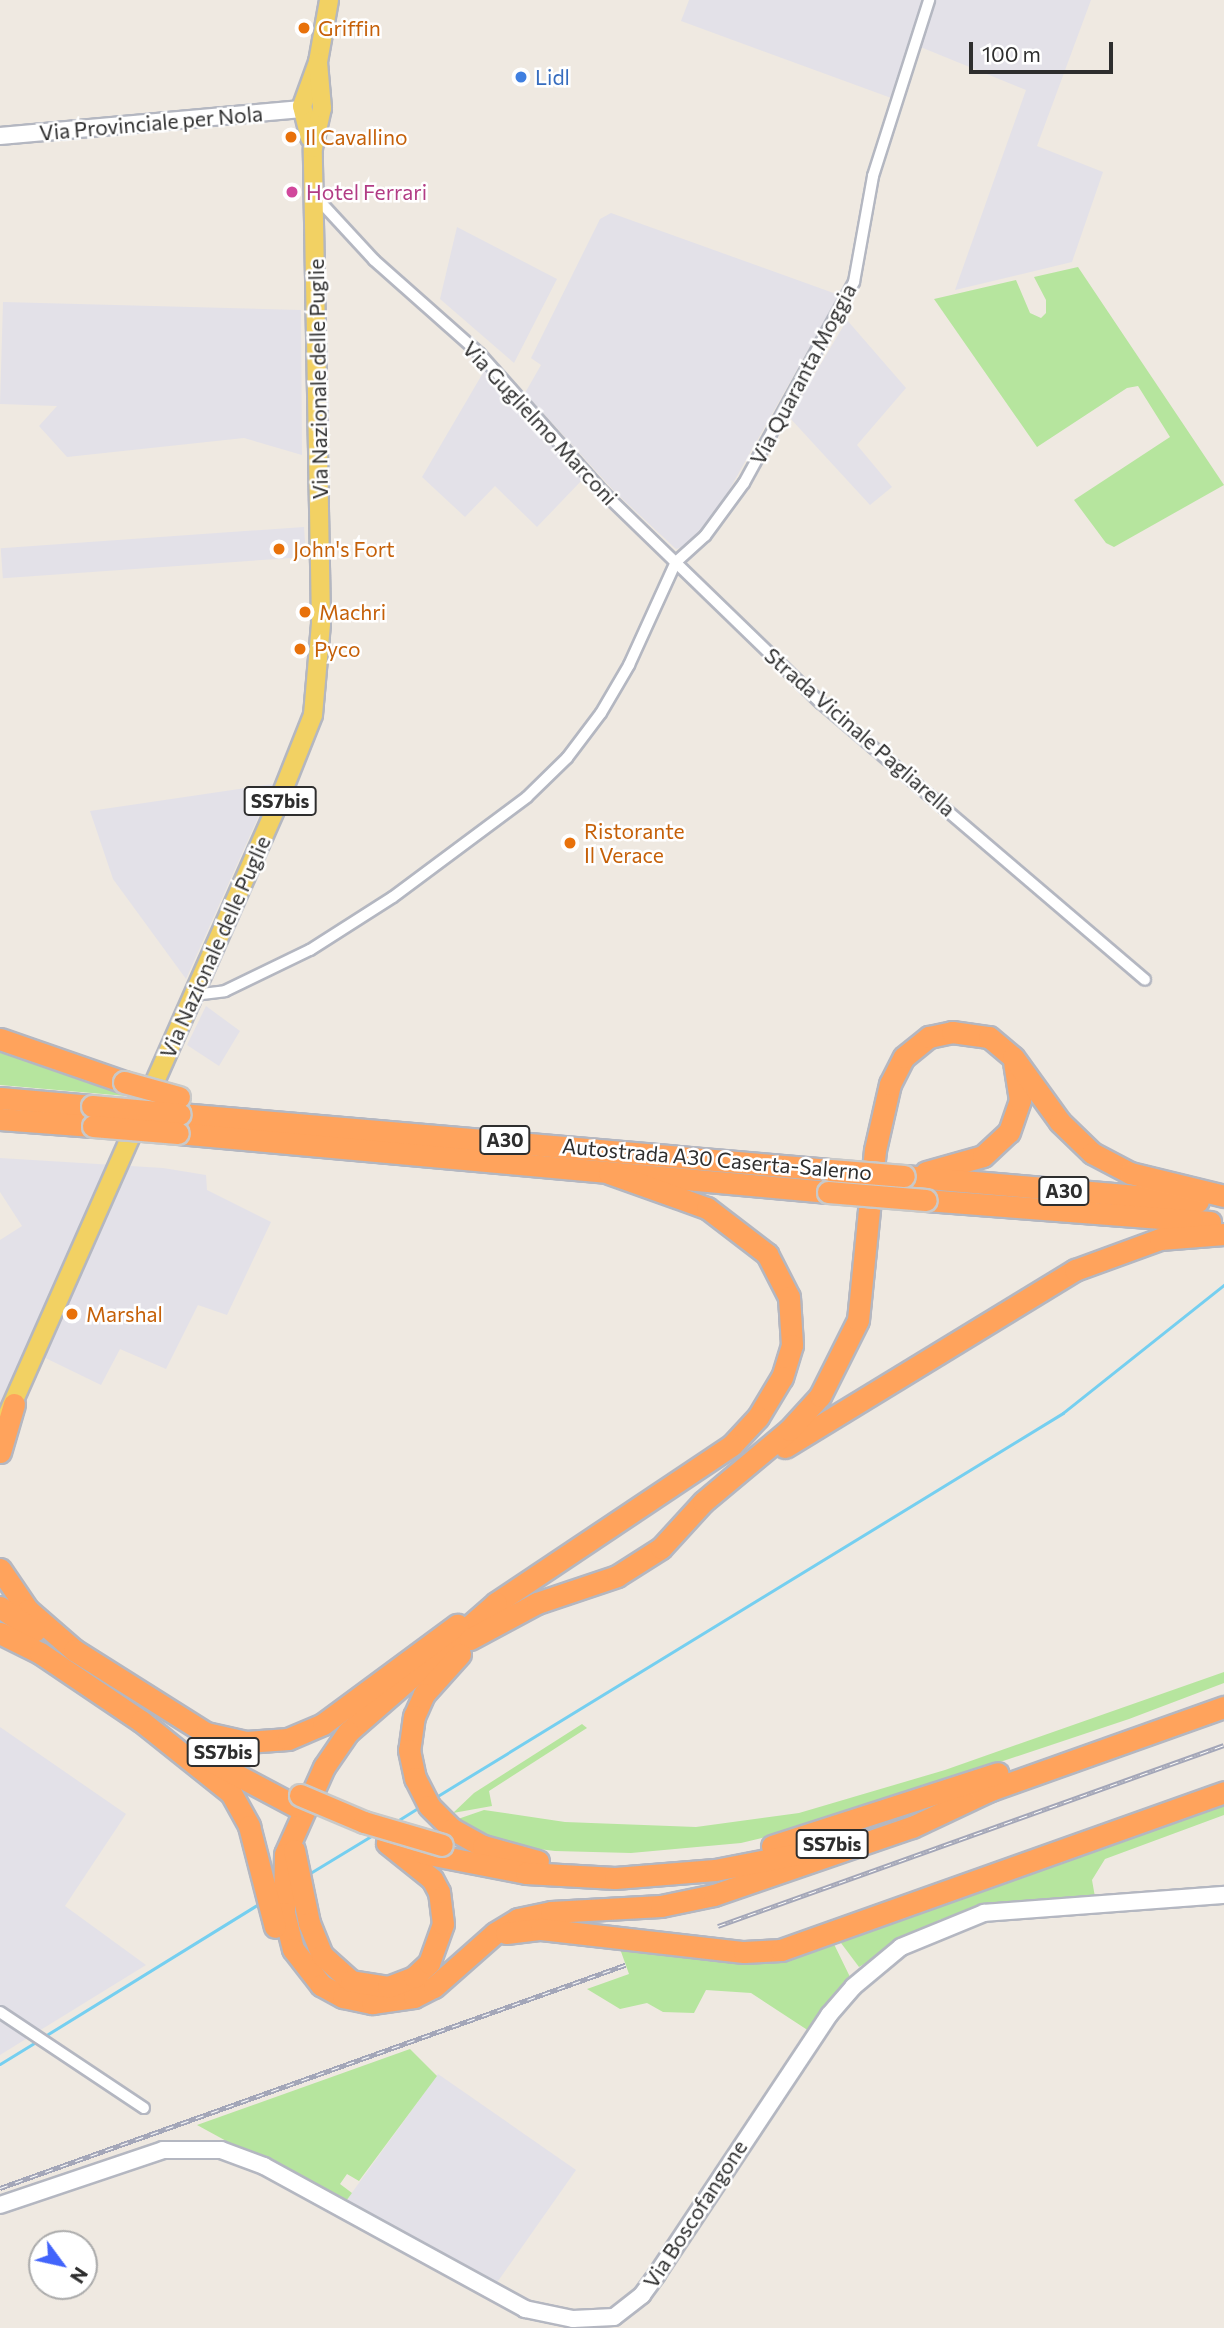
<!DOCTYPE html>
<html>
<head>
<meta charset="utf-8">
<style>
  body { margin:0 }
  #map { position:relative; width:1224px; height:2328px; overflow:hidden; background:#efe9e1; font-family:Commissioner,sans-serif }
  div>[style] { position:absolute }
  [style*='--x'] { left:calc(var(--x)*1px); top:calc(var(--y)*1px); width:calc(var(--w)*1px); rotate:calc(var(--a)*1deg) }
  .industrial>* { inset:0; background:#e3e1e8; transform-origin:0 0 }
  .green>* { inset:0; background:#b6e59e }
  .stream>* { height:2.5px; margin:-1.25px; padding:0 1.25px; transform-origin:1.25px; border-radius:1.25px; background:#75cff0 }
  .roads { filter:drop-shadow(2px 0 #b4b7c1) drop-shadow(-2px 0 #b4b7c1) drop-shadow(0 2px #b4b7c1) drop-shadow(0 -2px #b4b7c1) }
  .street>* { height:10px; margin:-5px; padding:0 5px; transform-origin:5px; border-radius:5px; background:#fff }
  .secondary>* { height:16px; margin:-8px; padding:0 8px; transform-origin:8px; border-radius:8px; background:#fff }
  .primary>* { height:18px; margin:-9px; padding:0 9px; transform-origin:9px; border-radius:9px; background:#f2d163 }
  .highway>* { height:21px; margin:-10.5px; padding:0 10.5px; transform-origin:10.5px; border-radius:10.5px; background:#ffa35c }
  .rail>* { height:5px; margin-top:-2.5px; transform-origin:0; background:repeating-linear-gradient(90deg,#fff 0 8px,#a3a6b8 0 16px); box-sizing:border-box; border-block:2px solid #a3a6b8 }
  .bridges { filter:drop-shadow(2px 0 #c9c9c9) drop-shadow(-2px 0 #c9c9c9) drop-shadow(0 2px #c9c9c9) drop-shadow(0 -2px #c9c9c9) }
  .highway-bridge>* { height:21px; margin:-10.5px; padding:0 10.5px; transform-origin:10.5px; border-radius:10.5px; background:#ffa35c }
  .dots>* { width:19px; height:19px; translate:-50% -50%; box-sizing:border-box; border:4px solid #fff; border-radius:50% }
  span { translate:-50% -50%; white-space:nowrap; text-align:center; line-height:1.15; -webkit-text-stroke:5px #fff; paint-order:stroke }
  .shield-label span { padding:2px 5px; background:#fff; border:2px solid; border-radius:5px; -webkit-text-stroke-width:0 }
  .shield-label { font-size:19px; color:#2e2e2e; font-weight:700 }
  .food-label { font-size:21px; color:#c56008 }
  .left { translate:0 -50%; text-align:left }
  .shop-label { font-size:21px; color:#366cbe }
  .street-label { font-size:21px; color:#2e2e2e }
  .hotel-label { font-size:21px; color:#b23c85 }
  .north { position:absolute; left:28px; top:2230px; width:70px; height:70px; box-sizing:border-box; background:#fff; border:2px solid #ababab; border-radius:50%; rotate:123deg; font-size:19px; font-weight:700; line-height:28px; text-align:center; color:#2e2e2e }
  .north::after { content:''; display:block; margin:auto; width:24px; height:32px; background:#4264fb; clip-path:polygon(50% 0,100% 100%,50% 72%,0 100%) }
  .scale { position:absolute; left:969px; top:42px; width:144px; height:32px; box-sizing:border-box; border:4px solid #2e2e2e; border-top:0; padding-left:9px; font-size:21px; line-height:24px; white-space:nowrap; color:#2e2e2e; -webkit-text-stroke:5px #fff; paint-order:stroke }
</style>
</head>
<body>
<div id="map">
  <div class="industrial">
    <div style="clip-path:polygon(689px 0,923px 0,894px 99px,681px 21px)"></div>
    <div style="clip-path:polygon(933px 0,1091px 0,1037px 146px,1103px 172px,1072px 262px,955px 290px,1026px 90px,918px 46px)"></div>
    <div style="clip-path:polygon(611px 213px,839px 295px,719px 508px,686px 546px,676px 549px,615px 492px,525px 393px,541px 365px,531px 358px,600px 219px)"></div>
    <div style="clip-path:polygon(457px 227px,557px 279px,514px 363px,440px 299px)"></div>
    <div style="clip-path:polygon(3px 302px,301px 310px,302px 455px,244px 438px,67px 457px,39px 426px,57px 406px,0 404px)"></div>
    <div style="clip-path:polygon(847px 320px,906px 388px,857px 445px,892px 487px,870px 505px,789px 417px)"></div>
    <div style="clip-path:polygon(487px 366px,583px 479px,537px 527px,495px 486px,465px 517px,422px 477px)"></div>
    <div style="left:304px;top:527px;width:30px;height:304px;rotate:86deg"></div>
    <div style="clip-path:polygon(273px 784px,186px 979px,113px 879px,90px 811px)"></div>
    <div style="clip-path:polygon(206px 1006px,240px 1031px,219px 1066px,187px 1045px)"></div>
    <div style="clip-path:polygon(0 1158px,163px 1168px,206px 1175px,207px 1190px,271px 1222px,227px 1315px,198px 1305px,166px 1369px,120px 1349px,101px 1385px,29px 1350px,0 1411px,0 1240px,22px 1226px,0 1192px)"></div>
    <div style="clip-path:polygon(0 1727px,126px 1814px,65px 1906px,146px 1965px,0 2055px)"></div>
    <div style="clip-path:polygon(438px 2074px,576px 2170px,496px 2284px,343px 2205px)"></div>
  </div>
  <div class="green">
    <div style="clip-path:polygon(1078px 267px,1224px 485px,1114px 547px,1106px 543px,1074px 500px,1170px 437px,1138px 386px,1127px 388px,1037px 447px,934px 299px,1016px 280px,1030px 313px,1041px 318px,1046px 313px,1046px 300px,1034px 277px)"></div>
    <div style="clip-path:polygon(0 1048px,127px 1088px,126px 1096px,0 1085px)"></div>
    <div style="clip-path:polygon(1224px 1672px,1224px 1683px,1129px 1719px,796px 1830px,741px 1843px,631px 1853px,555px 1851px,505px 1845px,455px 1820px,484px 1810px,565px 1822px,696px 1827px,799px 1813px,945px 1770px)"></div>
    <div style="clip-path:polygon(582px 1724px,587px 1728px,489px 1791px,492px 1806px,453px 1813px,474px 1793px)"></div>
    <div style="clip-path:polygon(1224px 1800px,1224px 1815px,1105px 1859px,1092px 1880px,1095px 1897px,972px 1910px,939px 1920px,859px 1967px,838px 1939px)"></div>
    <div style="clip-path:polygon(832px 1940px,851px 1979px,809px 2031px,751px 1993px,706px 1990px,694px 2013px,663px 2012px,647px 2003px,620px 2009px,587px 1989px,629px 1974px,619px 1946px)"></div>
    <div style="clip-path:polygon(410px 2049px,437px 2076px,359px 2181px,347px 2174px,340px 2184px,352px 2193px,343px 2205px,197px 2125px)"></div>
  </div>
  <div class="stream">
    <div style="--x:436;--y:1797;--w:735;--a:-31.48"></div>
    <div style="--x:1063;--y:1413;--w:206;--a:-38.5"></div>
    <div style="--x:394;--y:1823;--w:32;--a:-32"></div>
    <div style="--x:307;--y:1875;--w:77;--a:-31.2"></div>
    <div style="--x:45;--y:2036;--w:251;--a:-31.7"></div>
    <div style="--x:0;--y:2064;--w:42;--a:-31.4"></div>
  </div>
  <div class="roads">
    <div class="street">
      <div style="--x:315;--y:196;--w:87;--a:47.3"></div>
      <div style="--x:374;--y:260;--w:142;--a:41.6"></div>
      <div style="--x:480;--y:354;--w:186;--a:48.3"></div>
      <div style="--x:604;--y:493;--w:302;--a:44.1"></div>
      <div style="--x:821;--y:703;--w:426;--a:40.5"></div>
      <div style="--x:194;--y:995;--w:31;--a:-7"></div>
      <div style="--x:225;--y:991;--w:94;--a:-25.8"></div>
      <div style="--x:310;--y:950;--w:98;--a:-32.6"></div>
      <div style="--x:393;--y:897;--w:167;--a:-36.7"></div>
      <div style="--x:527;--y:797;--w:56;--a:-44.3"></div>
      <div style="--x:567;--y:758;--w:56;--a:-52.9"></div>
      <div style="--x:601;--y:713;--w:56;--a:-59.7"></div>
      <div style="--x:629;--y:665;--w:113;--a:-65.5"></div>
      <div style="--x:676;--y:562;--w:39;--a:-42"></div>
      <div style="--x:705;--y:536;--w:66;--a:-53.7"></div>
      <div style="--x:744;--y:483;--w:229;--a:-61.3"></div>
      <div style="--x:854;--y:282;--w:108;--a:-79.8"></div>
      <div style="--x:873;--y:176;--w:185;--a:-72.3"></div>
      <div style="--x:0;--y:2012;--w:173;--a:33.7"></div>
    </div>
    <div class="secondary">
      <div style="--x:0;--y:136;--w:303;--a:-5.1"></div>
      <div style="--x:0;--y:2205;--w:172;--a:-18.6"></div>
      <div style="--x:163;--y:2150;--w:58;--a:0"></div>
      <div style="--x:221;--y:2150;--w:46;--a:20.4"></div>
      <div style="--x:264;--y:2166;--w:298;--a:28.7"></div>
      <div style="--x:525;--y:2309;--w:49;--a:11.8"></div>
      <div style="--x:573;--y:2319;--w:41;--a:-2.8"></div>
      <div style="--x:614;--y:2317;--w:36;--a:-38"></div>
      <div style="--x:642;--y:2295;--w:26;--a:-54"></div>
      <div style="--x:657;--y:2274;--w:311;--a:-56.4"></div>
      <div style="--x:829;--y:2015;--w:37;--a:-49"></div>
      <div style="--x:853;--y:1987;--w:62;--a:-39.8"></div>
      <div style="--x:901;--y:1947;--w:90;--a:-22.3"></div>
      <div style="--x:984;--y:1913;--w:241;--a:-4.3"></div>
    </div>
    <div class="primary">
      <div style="--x:310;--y:138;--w:33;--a:-104"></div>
      <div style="--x:302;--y:106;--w:47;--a:-70"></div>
      <div style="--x:318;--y:62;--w:63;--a:-79.9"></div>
      <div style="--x:7;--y:1416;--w:665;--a:-66.13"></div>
      <div style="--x:276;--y:808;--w:100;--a:-68.3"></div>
      <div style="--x:313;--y:715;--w:92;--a:-85"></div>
      <div style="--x:321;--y:623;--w:475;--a:-91"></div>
      <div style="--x:313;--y:148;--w:41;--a:-77.3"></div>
      <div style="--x:322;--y:108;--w:46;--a:-95"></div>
    </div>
    <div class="highway">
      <div style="--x:0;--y:1039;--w:131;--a:19.1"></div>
      <div style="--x:0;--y:1098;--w:92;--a:5"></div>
      <div style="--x:180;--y:1114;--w:652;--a:4.92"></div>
      <div style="--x:0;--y:1119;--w:93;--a:4.3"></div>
      <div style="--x:178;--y:1133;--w:653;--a:5.19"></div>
      <div style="--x:926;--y:1172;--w:59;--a:-15.7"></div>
      <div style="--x:983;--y:1156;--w:35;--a:-43"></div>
      <div style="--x:1009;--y:1132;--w:34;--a:-71"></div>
      <div style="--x:1020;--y:1100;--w:37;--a:-99"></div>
      <div style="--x:609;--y:1173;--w:104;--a:19.7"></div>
      <div style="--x:707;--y:1208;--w:76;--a:37.5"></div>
      <div style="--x:767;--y:1254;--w:48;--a:62.9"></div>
      <div style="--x:789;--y:1297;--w:48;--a:86.4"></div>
      <div style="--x:792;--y:1345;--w:34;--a:107"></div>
      <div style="--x:782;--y:1377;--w:47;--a:121"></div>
      <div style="--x:758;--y:1417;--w:38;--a:133"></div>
      <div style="--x:732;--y:1445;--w:284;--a:146.2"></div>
      <div style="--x:496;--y:1603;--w:196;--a:138.9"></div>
      <div style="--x:348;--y:1732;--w:42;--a:124.4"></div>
      <div style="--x:324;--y:1767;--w:95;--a:114.1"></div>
      <div style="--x:285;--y:1854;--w:59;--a:91"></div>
      <div style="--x:284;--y:1913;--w:37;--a:76"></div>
      <div style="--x:293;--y:1949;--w:46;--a:52.1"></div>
      <div style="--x:321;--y:1985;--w:25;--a:29"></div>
      <div style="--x:343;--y:1997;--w:30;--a:12"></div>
      <div style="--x:372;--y:2003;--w:42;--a:-8.1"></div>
      <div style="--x:414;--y:1997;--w:22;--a:-27"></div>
      <div style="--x:434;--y:1987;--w:81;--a:-41.5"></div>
      <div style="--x:495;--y:1933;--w:27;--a:-31"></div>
      <div style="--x:518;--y:1919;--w:34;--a:-12"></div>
      <div style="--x:551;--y:1912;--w:110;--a:-3.1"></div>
      <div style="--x:661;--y:1906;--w:54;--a:-11.7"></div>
      <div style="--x:714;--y:1895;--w:209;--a:-19"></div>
      <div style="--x:912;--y:1827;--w:92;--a:-25.2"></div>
      <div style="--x:904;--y:1176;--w:295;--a:4.9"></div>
      <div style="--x:926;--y:1200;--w:285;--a:4.4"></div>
      <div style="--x:785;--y:1447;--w:340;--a:-31.4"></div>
      <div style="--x:1075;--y:1270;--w:90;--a:-20"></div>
      <div style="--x:1160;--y:1239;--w:64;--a:-4.5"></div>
      <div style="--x:0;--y:1452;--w:50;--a:-73.7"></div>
      <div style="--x:0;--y:1569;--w:50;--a:55.7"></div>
      <div style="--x:28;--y:1610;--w:61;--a:41"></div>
      <div style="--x:74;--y:1650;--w:156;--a:32.2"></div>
      <div style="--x:206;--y:1733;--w:41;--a:12.7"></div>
      <div style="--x:246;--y:1742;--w:42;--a:-4.1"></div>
      <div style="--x:288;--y:1739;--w:38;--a:-23"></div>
      <div style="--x:323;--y:1724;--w:167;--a:-36.5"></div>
      <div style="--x:0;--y:1607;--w:42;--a:34.4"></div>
      <div style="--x:0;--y:1633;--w:45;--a:26.6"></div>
      <div style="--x:40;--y:1653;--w:122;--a:34"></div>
      <div style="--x:141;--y:1721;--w:115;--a:38.7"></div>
      <div style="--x:231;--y:1793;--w:38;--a:61"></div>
      <div style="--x:249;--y:1826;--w:104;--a:75.6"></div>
      <div style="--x:470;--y:1639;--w:76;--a:-28.2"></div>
      <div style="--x:537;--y:1603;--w:84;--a:-18.6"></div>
      <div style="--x:617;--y:1576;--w:52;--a:-32.5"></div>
      <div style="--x:661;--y:1548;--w:62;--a:-47.6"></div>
      <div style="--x:703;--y:1502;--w:112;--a:-39.9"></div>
      <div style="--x:789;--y:1430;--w:46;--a:-47.6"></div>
      <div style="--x:820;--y:1396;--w:85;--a:-63.4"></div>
      <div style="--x:858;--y:1320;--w:171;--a:-84.3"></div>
      <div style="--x:875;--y:1150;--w:68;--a:-77.2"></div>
      <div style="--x:890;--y:1084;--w:30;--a:-63"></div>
      <div style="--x:904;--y:1057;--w:32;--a:-39"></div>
      <div style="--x:929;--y:1037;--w:24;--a:-12"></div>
      <div style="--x:952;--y:1032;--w:37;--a:8"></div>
      <div style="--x:989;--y:1037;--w:31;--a:40"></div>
      <div style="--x:1013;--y:1057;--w:80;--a:54.1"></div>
      <div style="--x:1060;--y:1122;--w:45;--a:44.1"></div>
      <div style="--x:1092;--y:1153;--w:43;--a:27.8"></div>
      <div style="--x:1130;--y:1173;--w:97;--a:13.7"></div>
      <div style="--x:460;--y:1654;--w:54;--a:132"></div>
      <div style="--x:424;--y:1694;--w:24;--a:114"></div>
      <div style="--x:414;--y:1716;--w:34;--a:98"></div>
      <div style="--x:409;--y:1750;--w:29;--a:78"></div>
      <div style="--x:415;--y:1778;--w:31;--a:63"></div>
      <div style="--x:429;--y:1806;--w:33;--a:45"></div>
      <div style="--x:452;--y:1829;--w:35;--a:29"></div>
      <div style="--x:483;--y:1846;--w:57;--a:15.3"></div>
      <div style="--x:203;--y:1757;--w:104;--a:28"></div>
      <div style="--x:982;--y:1793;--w:257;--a:-19.6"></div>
      <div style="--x:772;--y:1846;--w:237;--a:-17.9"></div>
      <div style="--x:294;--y:1850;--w:75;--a:78.4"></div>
      <div style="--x:309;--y:1923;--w:35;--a:68"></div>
      <div style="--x:322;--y:1955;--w:39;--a:42"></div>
      <div style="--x:351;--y:1981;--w:37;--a:9"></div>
      <div style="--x:388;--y:1987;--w:28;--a:-21"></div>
      <div style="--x:414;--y:1977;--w:21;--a:-43"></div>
      <div style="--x:429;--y:1963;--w:41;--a:-70.3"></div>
      <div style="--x:443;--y:1924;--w:32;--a:-97"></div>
      <div style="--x:439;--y:1892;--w:15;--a:-118"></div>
      <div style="--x:432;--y:1879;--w:58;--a:-141.3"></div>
      <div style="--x:423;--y:1853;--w:105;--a:11"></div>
      <div style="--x:526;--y:1873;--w:89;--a:3.2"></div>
      <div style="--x:615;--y:1878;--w:100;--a:-4.6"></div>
      <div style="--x:715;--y:1870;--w:85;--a:-10.9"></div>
      <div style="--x:506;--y:1933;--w:35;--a:-7"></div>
      <div style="--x:541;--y:1929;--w:204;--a:6.5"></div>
      <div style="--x:744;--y:1952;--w:37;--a:-3"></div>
      <div style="--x:781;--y:1950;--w:470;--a:-19.6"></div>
    </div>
  </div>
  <div class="rail">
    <div style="--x:718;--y:1926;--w:537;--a:-19.68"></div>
    <div style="--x:0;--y:2188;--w:664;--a:-19.64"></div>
  </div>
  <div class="bridges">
    <div class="highway-bridge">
      <div style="--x:124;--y:1082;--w:57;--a:15.3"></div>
      <div style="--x:92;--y:1106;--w:88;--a:5.2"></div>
      <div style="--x:93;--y:1126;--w:85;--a:4.7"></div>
      <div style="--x:830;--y:1170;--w:74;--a:4.6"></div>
      <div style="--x:828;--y:1192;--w:98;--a:4.7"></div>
      <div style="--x:300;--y:1795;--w:69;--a:22.9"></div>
      <div style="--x:364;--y:1822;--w:81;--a:16.4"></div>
    </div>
  </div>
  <div class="dots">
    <div style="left:304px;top:28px;background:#e8710a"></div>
    <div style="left:521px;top:77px;background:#3f7fe0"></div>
    <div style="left:291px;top:137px;background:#e8710a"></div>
    <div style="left:292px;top:192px;background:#d1479c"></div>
    <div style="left:279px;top:549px;background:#e8710a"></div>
    <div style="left:305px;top:612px;background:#e8710a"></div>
    <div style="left:300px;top:649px;background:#e8710a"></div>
    <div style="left:570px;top:843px;background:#e8710a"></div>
    <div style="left:72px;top:1314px;background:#e8710a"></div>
  </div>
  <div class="shield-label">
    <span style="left:280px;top:801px">SS7bis</span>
    <span style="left:505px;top:1140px">A30</span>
    <span style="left:1064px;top:1191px">A30</span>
    <span style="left:223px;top:1752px">SS7bis</span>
    <span style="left:832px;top:1844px">SS7bis</span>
  </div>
  <div class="food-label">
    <span class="left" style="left:318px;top:28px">Griffin</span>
    <span class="left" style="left:305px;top:137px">Il Cavallino</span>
    <span class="left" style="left:293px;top:549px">John's Fort</span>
    <span class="left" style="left:319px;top:612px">Machri</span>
    <span class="left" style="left:314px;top:649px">Pyco</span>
    <span class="left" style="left:584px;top:843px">Ristorante<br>Il Verace</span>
    <span class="left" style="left:86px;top:1314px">Marshal</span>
  </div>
  <div class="shop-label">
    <span class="left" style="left:535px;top:77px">Lidl</span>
  </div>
  <div class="street-label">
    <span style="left:151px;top:123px;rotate:-5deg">Via Provinciale per Nola</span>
    <span style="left:803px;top:374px;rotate:-62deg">Via Quaranta Moggia</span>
    <span style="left:318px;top:379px;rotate:-91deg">Via Nazionale delle Puglie</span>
    <span style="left:540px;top:423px;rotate:47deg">Via Guglielmo Marconi</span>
    <span style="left:860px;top:732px;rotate:41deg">Strada Vicinale Pagliarella</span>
    <span style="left:215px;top:947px;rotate:-66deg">Via Nazionale delle Puglie</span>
    <span style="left:717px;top:1159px;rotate:5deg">Autostrada A30 Caserta-Salerno</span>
    <span style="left:695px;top:2214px;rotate:-57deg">Via Boscofangone</span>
  </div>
  <div class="hotel-label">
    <span class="left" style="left:306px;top:192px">Hotel Ferrari</span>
  </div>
  <div class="north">N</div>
  <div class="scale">100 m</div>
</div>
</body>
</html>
